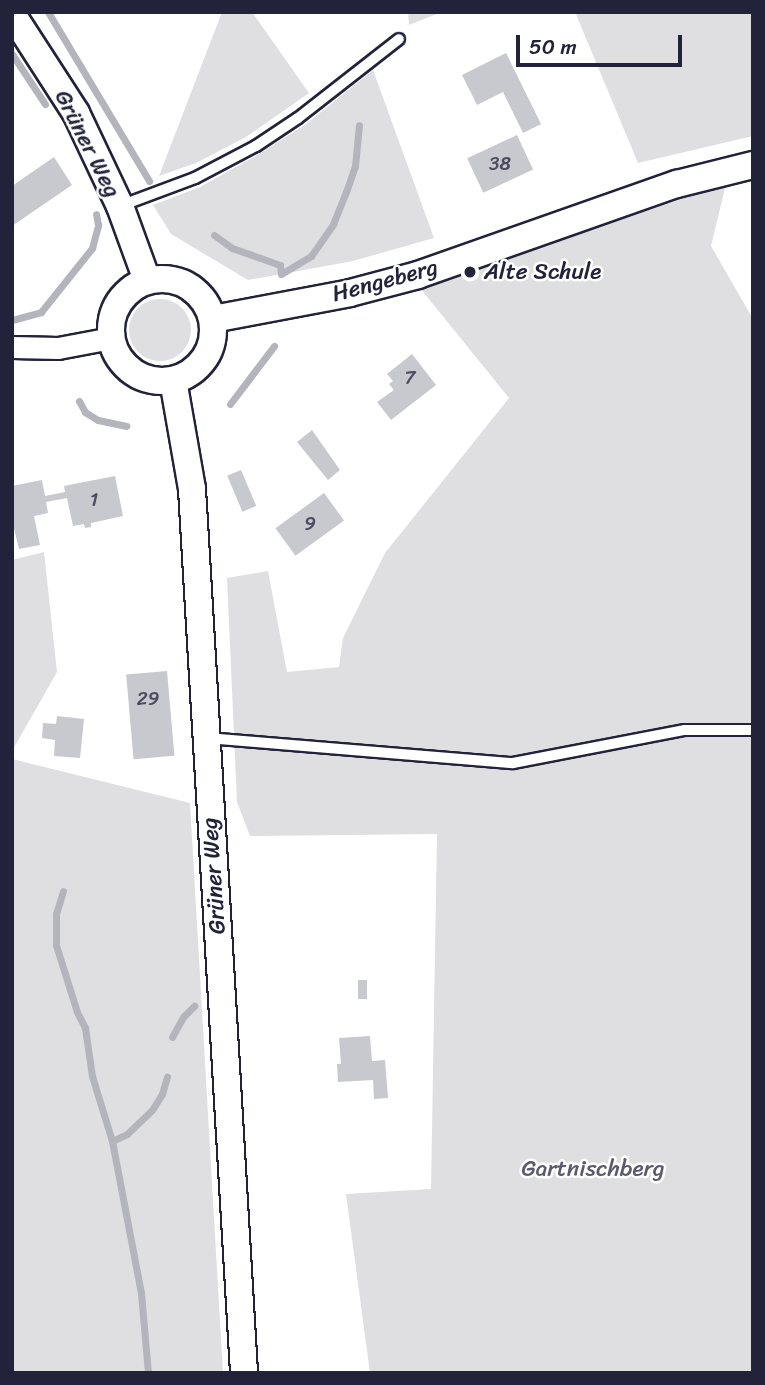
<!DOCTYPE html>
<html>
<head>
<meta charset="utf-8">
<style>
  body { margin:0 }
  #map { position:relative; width:765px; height:1385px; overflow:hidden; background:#fff; font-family:Sriracha,sans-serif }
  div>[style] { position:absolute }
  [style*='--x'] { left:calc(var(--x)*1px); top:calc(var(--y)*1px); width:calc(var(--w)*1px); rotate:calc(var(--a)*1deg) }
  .green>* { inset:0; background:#dfdfe2 }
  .round { border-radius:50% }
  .stream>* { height:7px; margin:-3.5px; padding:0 3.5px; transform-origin:3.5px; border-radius:3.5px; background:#b4b4bc }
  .building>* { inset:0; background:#c8c8cf; transform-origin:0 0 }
  .roads { filter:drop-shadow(2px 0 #22223b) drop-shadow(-2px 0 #22223b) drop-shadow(0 2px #22223b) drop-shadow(0 -2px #22223b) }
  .service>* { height:10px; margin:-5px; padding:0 5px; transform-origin:5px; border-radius:5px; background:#fff }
  .minor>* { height:21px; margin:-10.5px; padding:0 10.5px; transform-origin:10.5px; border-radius:10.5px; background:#fff }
  .tertiary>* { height:26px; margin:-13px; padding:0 13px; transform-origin:13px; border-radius:13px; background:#fff }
  .tertiary>.ring { margin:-13px; padding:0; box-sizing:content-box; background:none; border:26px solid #fff; border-radius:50% }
  .dots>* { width:19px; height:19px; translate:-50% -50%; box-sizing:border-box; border:4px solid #fff; border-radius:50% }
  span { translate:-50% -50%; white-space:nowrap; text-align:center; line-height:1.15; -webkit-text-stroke:5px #fff; paint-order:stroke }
  .number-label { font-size:19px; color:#4c4c60 }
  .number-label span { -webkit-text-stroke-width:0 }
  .street-label { font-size:23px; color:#22223b }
  .poi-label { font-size:23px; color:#22223b }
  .left { translate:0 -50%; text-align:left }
  .park-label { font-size:23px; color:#5b5b6d }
  .frame { position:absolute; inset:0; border:14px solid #22223b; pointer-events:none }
  .scale { position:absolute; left:516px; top:35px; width:166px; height:32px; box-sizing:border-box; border:4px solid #22223b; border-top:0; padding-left:9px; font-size:21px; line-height:24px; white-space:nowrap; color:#22223b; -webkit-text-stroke:5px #fff; paint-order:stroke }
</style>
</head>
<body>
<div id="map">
  <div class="green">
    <div style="clip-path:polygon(222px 12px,252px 12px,309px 93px,246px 137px,196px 163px,159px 176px)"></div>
    <div style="clip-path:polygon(408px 12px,442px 12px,409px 25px)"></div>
    <div style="clip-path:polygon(575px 12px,753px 12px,753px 136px,638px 163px)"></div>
    <div style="clip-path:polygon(373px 70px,434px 238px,353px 261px,248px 280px,171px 234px,153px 205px,200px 187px,254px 157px,306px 124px)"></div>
    <div style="clip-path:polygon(726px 184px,711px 246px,753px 319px,753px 1373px,370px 1373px,346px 1194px,431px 1189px,437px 834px,250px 836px,237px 802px,227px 578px,268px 571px,287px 672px,339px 667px,343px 638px,385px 553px,509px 398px,420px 288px)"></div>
    <div class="round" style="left:129px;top:299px;width:62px;height:62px"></div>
    <div style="clip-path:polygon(44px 552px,57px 672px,12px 751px,12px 560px)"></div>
    <div style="clip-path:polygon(12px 759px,190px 803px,223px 1373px,12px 1373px)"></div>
  </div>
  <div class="stream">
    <div style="--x:48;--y:12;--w:197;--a:59.1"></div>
    <div style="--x:12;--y:54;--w:60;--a:56.6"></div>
    <div style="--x:214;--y:235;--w:22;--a:36"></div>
    <div style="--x:232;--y:248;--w:51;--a:19.5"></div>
    <div style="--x:280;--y:265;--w:9;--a:84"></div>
    <div style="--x:281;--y:274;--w:35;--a:-31"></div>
    <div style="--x:311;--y:256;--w:39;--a:-55"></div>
    <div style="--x:333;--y:224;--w:35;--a:-68"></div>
    <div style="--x:346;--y:192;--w:28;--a:-71"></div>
    <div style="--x:355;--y:166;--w:41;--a:-84.4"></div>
    <div style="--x:12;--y:320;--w:30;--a:-15"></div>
    <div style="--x:41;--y:312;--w:82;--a:-51.4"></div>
    <div style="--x:92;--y:248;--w:24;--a:-75"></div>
    <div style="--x:98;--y:225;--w:11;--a:-100"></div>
    <div style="--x:79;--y:401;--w:13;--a:61"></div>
    <div style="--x:85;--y:412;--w:15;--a:32"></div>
    <div style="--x:98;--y:420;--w:29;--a:12"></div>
    <div style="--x:230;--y:404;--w:73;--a:-52.8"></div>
    <div style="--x:63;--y:891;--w:24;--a:107"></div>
    <div style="--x:56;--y:914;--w:31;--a:90"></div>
    <div style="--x:56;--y:945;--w:70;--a:72.6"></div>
    <div style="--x:77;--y:1012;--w:18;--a:63"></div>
    <div style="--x:85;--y:1028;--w:49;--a:81.7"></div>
    <div style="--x:92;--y:1076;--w:68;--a:72.9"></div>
    <div style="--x:112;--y:1141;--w:155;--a:79.2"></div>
    <div style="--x:141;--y:1293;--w:80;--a:85"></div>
    <div style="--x:172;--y:1037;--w:23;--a:-61"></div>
    <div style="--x:183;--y:1017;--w:16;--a:-45"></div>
    <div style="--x:112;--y:1141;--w:17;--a:-25"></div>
    <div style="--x:127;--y:1134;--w:35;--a:-44"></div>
    <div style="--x:152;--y:1110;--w:19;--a:-58"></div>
    <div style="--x:162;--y:1094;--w:18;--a:-74"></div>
  </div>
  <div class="building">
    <div style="clip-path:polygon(506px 53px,541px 124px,523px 133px,503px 92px,477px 105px,462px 75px)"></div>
    <div style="left:517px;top:135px;width:38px;height:55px;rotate:65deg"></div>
    <div style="clip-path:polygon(54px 157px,72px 185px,12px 226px,12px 186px)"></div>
    <div style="clip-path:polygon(412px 354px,436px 385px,391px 420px,377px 402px,394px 390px,389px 384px,393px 381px,387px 374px)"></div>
    <div style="clip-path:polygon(312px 430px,340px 470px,328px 480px,297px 442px)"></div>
    <div style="left:241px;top:470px;width:39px;height:15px;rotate:67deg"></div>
    <div style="clip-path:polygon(115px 476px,123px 516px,91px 523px,91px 527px,85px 528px,84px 524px,73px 526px,67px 498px,46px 502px,48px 513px,34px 516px,40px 545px,19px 549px,12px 520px,12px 486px,42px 480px,45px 496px,65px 492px,64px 486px)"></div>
    <div style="left:324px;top:493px;width:34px;height:60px;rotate:54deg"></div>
    <div style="left:167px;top:671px;width:85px;height:41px;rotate:85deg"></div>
    <div style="clip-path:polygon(57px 716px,84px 719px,80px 758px,54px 756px,55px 740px,42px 738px,43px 723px,56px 724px)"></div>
    <div style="left:358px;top:980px;width:9px;height:19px"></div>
    <div style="clip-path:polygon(370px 1036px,372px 1061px,385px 1060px,388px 1098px,374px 1099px,373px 1080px,338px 1082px,337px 1064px,341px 1064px,339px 1038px)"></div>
  </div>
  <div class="roads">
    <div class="service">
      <div style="--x:120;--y:206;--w:80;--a:-20.5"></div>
      <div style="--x:195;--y:178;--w:69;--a:-27.7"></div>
      <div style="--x:256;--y:146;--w:50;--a:-33.7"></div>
      <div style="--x:298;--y:118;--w:128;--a:-38"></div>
      <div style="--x:207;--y:738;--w:307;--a:4.7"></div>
      <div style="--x:513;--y:763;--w:175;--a:-10.9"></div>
      <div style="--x:685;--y:730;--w:68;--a:0"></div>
    </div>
    <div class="minor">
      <div style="--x:12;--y:347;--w:46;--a:1.2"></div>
      <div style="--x:58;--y:348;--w:54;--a:-10.7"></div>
    </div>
    <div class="tertiary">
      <div style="--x:12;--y:14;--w:118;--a:57.1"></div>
      <div style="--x:76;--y:113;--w:103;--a:64.7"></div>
      <div style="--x:120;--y:206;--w:79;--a:70"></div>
      <div class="ring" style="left:111px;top:279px;width:76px;height:76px"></div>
      <div style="--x:213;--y:319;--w:139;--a:-10.7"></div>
      <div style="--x:350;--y:293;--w:70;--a:-14.8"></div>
      <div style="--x:418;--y:275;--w:275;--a:-19.4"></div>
      <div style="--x:677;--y:184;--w:78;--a:-14"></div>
      <div style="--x:173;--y:380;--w:111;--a:80.1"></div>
      <div style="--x:192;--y:489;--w:886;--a:86.63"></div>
    </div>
  </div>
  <div class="dots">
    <div style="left:470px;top:272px;background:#22223b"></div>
  </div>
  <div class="number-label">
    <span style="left:500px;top:164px">38</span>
    <span style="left:410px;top:378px">7</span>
    <span style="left:94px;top:500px">1</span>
    <span style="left:310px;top:524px">9</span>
    <span style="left:148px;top:699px">29</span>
  </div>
  <div class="street-label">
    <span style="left:87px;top:144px;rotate:63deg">Grüner Weg</span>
    <span style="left:385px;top:281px;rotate:-15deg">Hengeberg</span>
    <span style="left:214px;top:876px;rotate:-94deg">Grüner Weg</span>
  </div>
  <div class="poi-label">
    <span class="left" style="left:484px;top:272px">Alte Schule</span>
  </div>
  <div class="park-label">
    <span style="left:593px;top:1169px">Gartnischberg</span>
  </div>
  <div class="frame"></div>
  <div class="scale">50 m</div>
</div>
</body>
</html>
